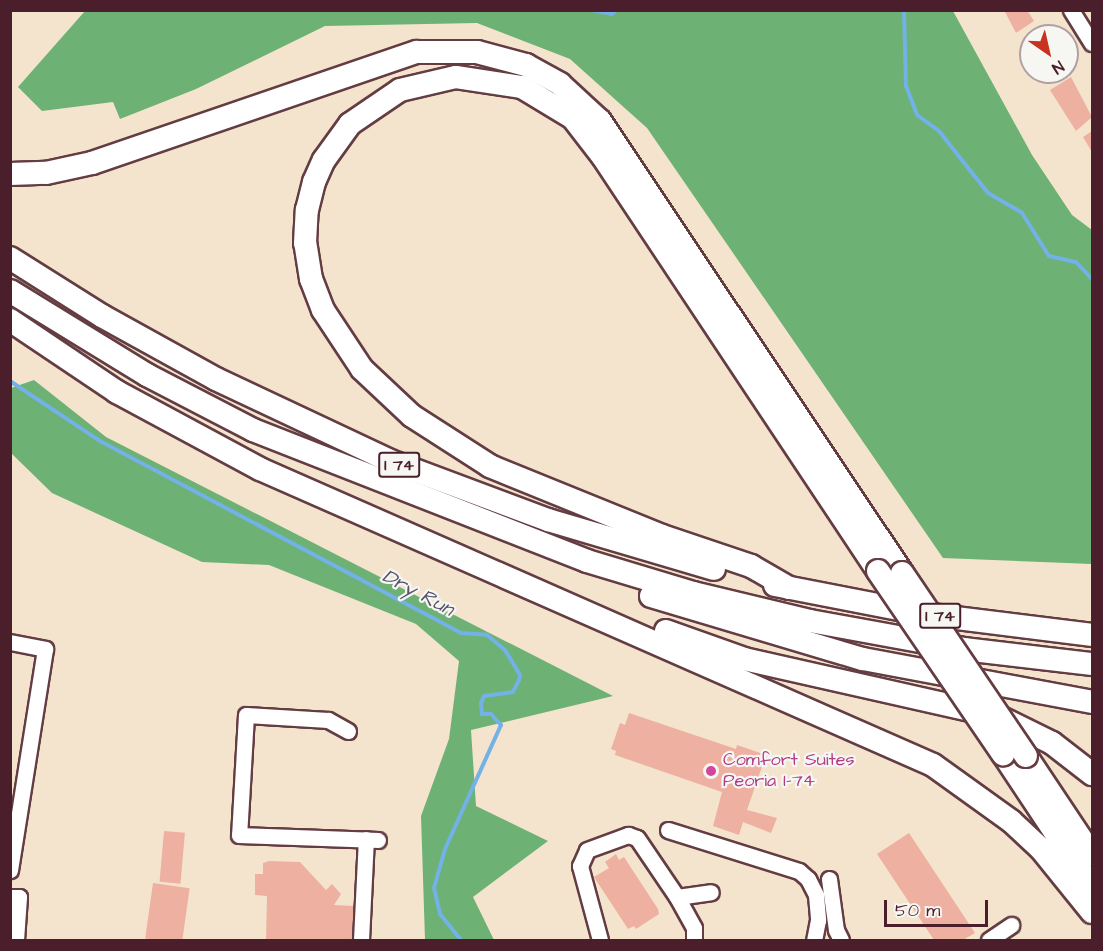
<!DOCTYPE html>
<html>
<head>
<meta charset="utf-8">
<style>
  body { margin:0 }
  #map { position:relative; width:1103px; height:951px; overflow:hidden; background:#f4e4cd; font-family:"Architects Daughter",sans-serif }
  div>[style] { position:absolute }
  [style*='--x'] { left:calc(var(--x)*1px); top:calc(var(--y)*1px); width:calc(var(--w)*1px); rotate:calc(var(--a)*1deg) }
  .forest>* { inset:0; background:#6eb174 }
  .stream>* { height:4px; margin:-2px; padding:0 2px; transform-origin:2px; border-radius:2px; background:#72b2e6 }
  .building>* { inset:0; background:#eeb0a0; transform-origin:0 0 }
  .roads { filter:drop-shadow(2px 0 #643d43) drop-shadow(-2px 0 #643d43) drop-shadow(0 2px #643d43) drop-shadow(0 -2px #643d43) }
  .minor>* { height:15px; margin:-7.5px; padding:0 7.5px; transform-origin:7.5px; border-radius:7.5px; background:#fff }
  .highway>* { height:22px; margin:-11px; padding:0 11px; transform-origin:11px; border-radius:11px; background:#fff }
  .bridges { filter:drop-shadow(2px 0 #643d43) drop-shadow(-2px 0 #643d43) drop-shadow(0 2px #643d43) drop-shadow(0 -2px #643d43) }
  .highway-bridge>* { height:22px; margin:-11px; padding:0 11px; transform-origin:11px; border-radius:11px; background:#fff }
  .dots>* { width:16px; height:16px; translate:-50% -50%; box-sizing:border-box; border:3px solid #f6f6f2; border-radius:50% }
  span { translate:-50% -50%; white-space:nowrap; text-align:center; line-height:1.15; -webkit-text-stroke:4.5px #f6f6f2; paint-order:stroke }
  .shield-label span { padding:2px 4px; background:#f6f6f2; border:2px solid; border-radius:4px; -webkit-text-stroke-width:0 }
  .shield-label { font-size:16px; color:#4a1f2b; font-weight:700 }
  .hotel-label { font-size:18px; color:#b23c85 }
  .left { translate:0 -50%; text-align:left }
  .water-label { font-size:20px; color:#58526c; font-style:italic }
  .frame { position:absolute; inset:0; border:12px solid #4a1f2b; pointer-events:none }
  .north { position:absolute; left:1019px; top:24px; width:60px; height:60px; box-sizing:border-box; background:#f6f6f2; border:2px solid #b1a0a2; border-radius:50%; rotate:146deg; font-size:16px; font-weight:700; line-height:24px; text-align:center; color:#4a1f2b }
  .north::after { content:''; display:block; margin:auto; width:21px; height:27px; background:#c8321e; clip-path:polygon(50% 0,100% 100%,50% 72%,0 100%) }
  .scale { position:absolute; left:884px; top:900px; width:104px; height:27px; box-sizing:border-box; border:3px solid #4a1f2b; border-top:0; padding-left:8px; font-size:18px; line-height:21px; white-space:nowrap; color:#4a1f2b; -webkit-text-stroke:4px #f6f6f2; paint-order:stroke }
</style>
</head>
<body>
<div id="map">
  <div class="forest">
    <div style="clip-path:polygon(85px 11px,953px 11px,1032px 155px,1072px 215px,1092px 230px,1092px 564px,943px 558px,647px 128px,570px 59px,477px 23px,325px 26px,196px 89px,120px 119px,113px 102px,42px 111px,18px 87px)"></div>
    <div style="clip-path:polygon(34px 380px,106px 437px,613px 696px,471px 730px,476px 806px,548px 841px,473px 897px,494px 940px,425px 940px,421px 816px,449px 739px,459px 661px,416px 624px,269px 565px,202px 562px,52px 493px,11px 453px,11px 388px)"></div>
  </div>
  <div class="stream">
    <div style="--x:592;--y:10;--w:20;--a:11"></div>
    <div style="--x:612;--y:14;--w:6;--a:-45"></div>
    <div style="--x:904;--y:10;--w:76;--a:88.5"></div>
    <div style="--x:906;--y:86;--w:31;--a:69"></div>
    <div style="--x:917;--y:115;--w:27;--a:36"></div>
    <div style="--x:939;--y:131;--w:79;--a:51.7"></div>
    <div style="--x:988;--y:193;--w:39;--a:30"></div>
    <div style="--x:1022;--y:213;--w:51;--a:57.9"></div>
    <div style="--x:1049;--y:256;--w:28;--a:13"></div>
    <div style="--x:1076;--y:262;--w:23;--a:47"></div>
    <div style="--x:10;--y:381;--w:108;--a:33.7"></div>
    <div style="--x:100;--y:441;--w:409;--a:28"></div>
    <div style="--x:461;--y:633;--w:26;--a:4"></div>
    <div style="--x:487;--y:635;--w:23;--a:40"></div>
    <div style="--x:505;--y:650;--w:29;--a:59"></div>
    <div style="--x:520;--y:675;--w:5;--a:101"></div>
    <div style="--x:519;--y:680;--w:13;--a:117"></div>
    <div style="--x:513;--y:692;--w:29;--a:172"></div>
    <div style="--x:484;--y:696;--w:8;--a:113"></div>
    <div style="--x:481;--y:703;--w:11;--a:85"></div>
    <div style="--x:482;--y:714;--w:9;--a:0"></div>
    <div style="--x:491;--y:714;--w:15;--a:48"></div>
    <div style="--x:501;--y:725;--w:136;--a:114.3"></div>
    <div style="--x:445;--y:849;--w:41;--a:105.8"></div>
    <div style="--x:434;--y:888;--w:27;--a:77"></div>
    <div style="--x:440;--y:914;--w:33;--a:51"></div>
  </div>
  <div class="building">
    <div style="clip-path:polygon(1004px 10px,1027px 10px,1034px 21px,1016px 33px)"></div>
    <div style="clip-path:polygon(1036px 72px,1054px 72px,1044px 83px)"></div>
    <div style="clip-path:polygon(1071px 77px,1092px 117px,1076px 131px,1050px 90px)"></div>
    <div style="clip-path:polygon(1092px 131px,1092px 152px,1083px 137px)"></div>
    <div style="clip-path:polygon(629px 713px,736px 749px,737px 745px,766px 755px,747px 810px,777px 818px,771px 833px,743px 822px,739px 835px,713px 826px,722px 792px,615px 755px,616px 751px,611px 749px,620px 723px,625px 725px)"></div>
    <div style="left:164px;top:831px;width:21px;height:51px;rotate:5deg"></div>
    <div style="clip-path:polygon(909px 833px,975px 933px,963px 940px,934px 940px,877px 854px)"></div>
    <div style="clip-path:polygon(616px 854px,619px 860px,624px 857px,658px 909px,659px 914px,636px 929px,634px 926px,628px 929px,594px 877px,609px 868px,605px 862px)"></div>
    <div style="clip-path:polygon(269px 861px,300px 862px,326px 890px,332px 884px,341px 894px,334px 905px,354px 906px,352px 940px,266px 940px,267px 896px,255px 895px,255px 874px,263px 874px,263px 863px)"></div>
    <div style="left:153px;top:883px;width:37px;height:56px;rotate:8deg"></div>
  </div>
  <div class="roads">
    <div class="minor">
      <div style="--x:1071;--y:10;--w:39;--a:58"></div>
      <div style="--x:10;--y:642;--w:36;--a:11"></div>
      <div style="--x:45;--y:649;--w:224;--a:99"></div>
      <div style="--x:348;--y:731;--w:23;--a:-151"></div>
      <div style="--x:328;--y:720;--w:82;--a:-176.5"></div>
      <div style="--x:246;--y:715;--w:120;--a:93.3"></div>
      <div style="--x:239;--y:835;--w:139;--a:2.1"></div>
      <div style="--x:668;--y:830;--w:137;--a:17.4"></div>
      <div style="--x:799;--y:871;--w:12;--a:42"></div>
      <div style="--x:808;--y:879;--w:18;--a:63"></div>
      <div style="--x:816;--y:895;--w:25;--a:85"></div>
      <div style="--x:818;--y:920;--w:20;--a:101"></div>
      <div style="--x:829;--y:879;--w:51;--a:82.2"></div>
      <div style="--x:836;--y:930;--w:11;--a:63"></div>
      <div style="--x:10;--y:897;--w:9;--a:0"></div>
      <div style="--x:19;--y:897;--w:43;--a:94"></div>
      <div style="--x:677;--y:897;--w:34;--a:-8"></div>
      <div style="--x:361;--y:940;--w:101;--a:-87.2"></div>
      <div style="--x:600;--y:940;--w:77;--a:-105.1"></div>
      <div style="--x:580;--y:866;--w:17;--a:-66"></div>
      <div style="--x:587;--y:850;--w:44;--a:-20.1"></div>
      <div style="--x:628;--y:835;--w:9;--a:18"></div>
      <div style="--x:637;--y:838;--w:71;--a:55.9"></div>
      <div style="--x:677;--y:897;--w:35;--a:61"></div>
      <div style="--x:694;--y:928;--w:12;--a:90"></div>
      <div style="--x:989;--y:940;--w:27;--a:-34"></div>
    </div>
    <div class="highway">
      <div style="--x:10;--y:174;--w:36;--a:-2"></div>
      <div style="--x:46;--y:173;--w:47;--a:-12.3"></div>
      <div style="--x:92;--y:163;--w:343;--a:-18.9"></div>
      <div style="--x:417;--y:52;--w:60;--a:0"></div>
      <div style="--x:477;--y:52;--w:51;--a:14.9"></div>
      <div style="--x:526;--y:65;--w:39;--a:29"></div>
      <div style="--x:560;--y:84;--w:54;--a:42.8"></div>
      <div style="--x:600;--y:121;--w:544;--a:56.25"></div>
      <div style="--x:10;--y:258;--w:109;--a:32.2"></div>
      <div style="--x:102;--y:316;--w:130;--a:28.9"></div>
      <div style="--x:216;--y:379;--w:192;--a:25.2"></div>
      <div style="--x:390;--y:461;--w:169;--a:20.5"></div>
      <div style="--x:548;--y:520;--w:173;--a:16.4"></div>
      <div style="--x:10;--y:291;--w:161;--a:31.5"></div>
      <div style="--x:147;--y:375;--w:119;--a:27.4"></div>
      <div style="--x:253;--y:430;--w:359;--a:21.4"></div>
      <div style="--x:587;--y:561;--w:111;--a:16.8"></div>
      <div style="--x:693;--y:593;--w:120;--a:13.5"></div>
      <div style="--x:810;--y:621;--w:157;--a:10.3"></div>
      <div style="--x:964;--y:649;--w:129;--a:6.7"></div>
      <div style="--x:10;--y:320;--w:129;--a:33.9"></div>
      <div style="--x:117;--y:392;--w:162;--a:28.3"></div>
      <div style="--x:260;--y:469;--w:735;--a:23.74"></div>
      <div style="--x:933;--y:765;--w:96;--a:35.7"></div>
      <div style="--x:1011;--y:821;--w:41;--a:43"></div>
      <div style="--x:1041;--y:849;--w:81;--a:51"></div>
      <div style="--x:775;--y:585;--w:152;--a:11"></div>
      <div style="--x:924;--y:614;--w:169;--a:7.1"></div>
      <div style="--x:789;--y:588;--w:44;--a:-149.9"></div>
      <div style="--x:751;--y:566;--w:94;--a:-161.4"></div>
      <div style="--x:662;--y:536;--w:186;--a:-157.9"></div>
      <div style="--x:490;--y:466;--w:93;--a:-147.3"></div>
      <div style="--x:412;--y:416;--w:69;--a:-136.8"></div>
      <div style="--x:362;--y:369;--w:71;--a:-123.5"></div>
      <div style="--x:323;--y:310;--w:33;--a:-111"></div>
      <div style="--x:311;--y:279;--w:36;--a:-99"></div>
      <div style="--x:305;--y:243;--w:33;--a:-87"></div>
      <div style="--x:307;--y:210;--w:29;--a:-76"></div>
      <div style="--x:314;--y:182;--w:24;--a:-66"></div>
      <div style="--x:324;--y:160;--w:44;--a:-54.2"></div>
      <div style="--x:350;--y:124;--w:60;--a:-34.2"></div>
      <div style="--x:400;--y:90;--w:57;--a:-13.1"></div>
      <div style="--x:456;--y:77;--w:67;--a:8.6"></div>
      <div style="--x:522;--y:87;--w:60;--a:31.3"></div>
      <div style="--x:573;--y:118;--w:49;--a:52.4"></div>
      <div style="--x:603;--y:157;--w:497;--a:56.4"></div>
      <div style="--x:651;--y:596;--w:221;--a:16.6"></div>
      <div style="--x:863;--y:659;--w:233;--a:10.6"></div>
      <div style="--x:666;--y:631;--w:83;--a:19.7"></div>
      <div style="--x:744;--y:659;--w:259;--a:12.7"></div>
      <div style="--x:997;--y:716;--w:61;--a:26.1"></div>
      <div style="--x:1052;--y:743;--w:51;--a:37.8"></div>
      <div style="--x:1003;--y:754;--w:161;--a:56.4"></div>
      <div style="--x:1026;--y:756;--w:119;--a:56.3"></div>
    </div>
  </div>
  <div class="bridges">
    <div class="highway-bridge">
      <div style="--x:878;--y:571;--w:222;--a:55.7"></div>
      <div style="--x:902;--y:573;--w:221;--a:55.9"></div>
    </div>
  </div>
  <div class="dots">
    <div style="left:711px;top:771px;background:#d1479c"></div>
  </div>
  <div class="shield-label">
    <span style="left:399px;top:465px">I 74</span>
    <span style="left:940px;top:616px">I 74</span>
  </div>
  <div class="hotel-label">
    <span class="left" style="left:723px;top:771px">Comfort Suites<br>Peoria I-74</span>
  </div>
  <div class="water-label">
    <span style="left:418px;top:593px;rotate:28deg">Dry Run</span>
  </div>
  <div class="frame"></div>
  <div class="north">N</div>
  <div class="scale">50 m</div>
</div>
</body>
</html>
